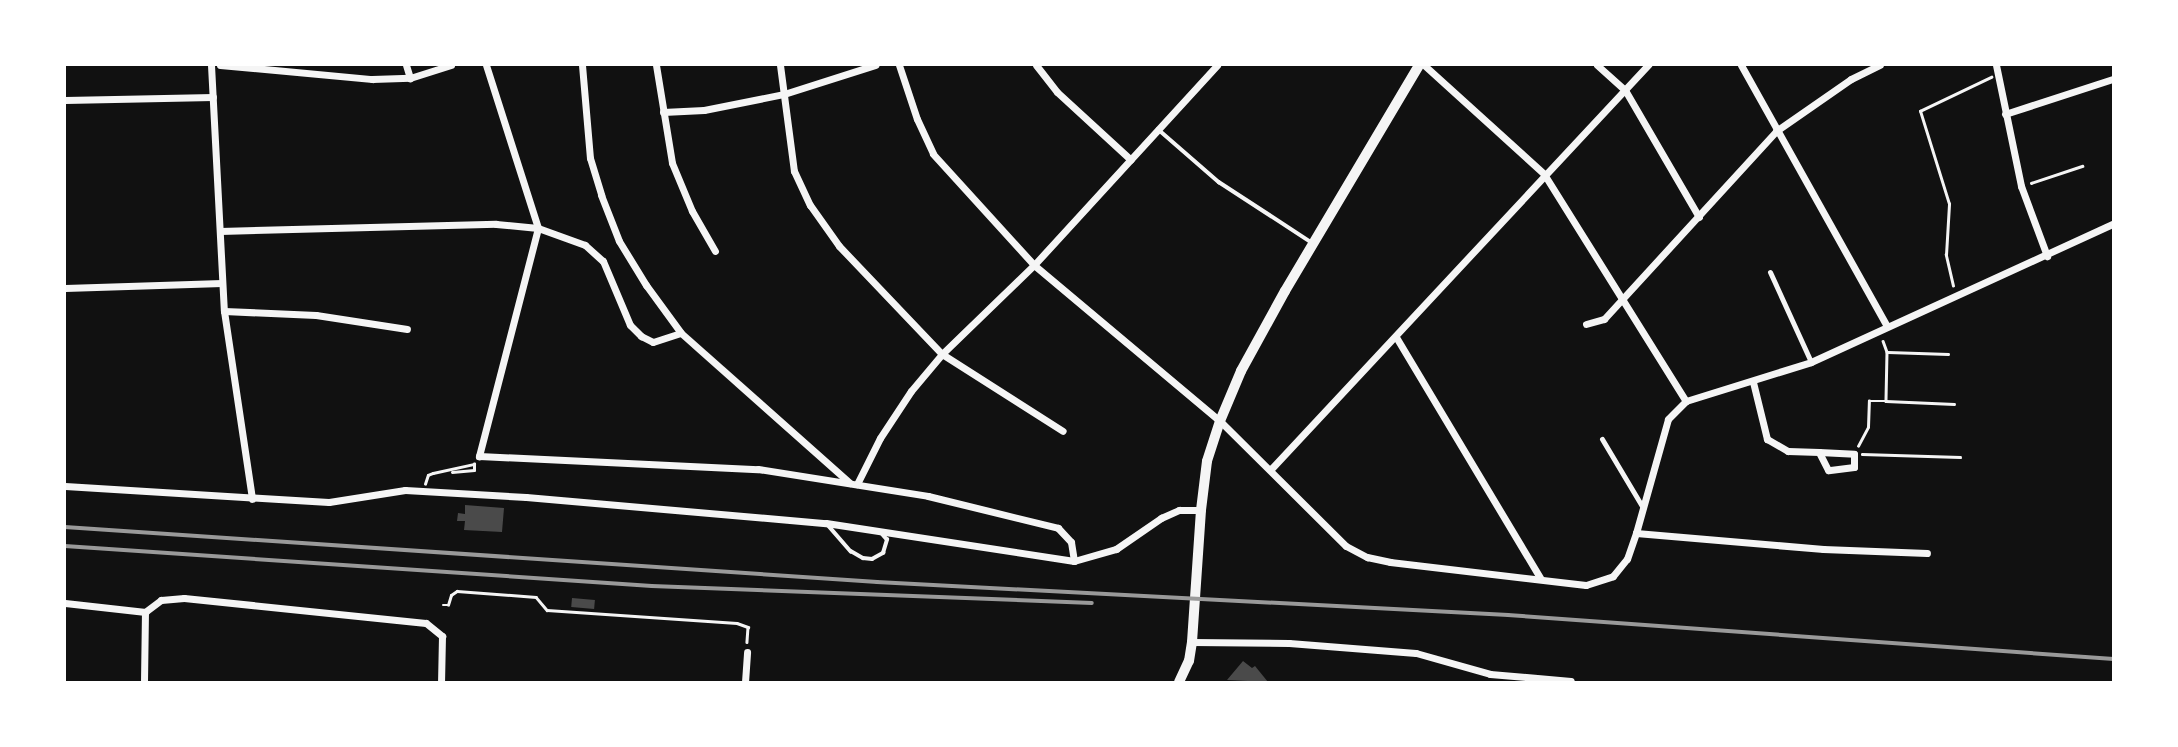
<!DOCTYPE html>
<html>
<head>
<meta charset="utf-8">
<style>
  body { margin:0 }
  #map { position:relative; width:2178px; height:747px; overflow:hidden; background:#111; font-family:"Open Sans",sans-serif }
  div>[style] { position:absolute }
  [style*='--x'] { left:calc(var(--x)*1px); top:calc(var(--y)*1px); width:calc(var(--w)*1px); rotate:calc(var(--a)*1deg) }
  .building>* { inset:0; background:#4a4a4a; transform-origin:0 0 }
  .path>* { height:2.5px; margin:-1.25px; padding:0 1.25px; transform-origin:1.25px; border-radius:1.25px; background:#f5f5f5 }
  .service>* { height:3.5px; margin:-1.75px; padding:0 1.75px; transform-origin:1.75px; border-radius:1.75px; background:#f5f5f5 }
  .pedestrian>* { height:5px; margin:-2.5px; padding:0 2.5px; transform-origin:2.5px; border-radius:2.5px; background:#f5f5f5 }
  .minor>* { height:7px; margin:-3.5px; padding:0 3.5px; transform-origin:3.5px; border-radius:3.5px; background:#f5f5f5 }
  .secondary>* { height:10px; margin:-5px; padding:0 5px; transform-origin:5px; border-radius:5px; background:#f5f5f5 }
  .rail>* { height:3.5px; margin:-1.75px; padding:0 1.75px; transform-origin:1.75px; border-radius:1.75px; background:#9a9a9a }
  span { translate:-50% -50%; white-space:nowrap; text-align:center; line-height:1.15; -webkit-text-stroke:7px #fff; paint-order:stroke }
  .frame { position:absolute; inset:0; border:66px solid #fff; pointer-events:none }
</style>
</head>
<body>
<div id="map">
  <div class="building">
    <div style="clip-path:polygon(465px 505px,504px 508px,502px 532px,464px 530px,465px 521px,457px 521px,458px 513px,465px 514px)"></div>
    <div style="left:572px;top:598px;width:23px;height:9px;rotate:5deg"></div>
    <div style="clip-path:polygon(1243px 661px,1252px 668px,1255px 666px,1268px 682px,1227px 680px)"></div>
  </div>
  <div class="path">
    <div style="--x:2031;--y:183;--w:54;--a:-18.4"></div>
    <div style="--x:1953;--y:286;--w:32;--a:-103"></div>
    <div style="--x:1946;--y:255;--w:51;--a:-86.6"></div>
    <div style="--x:1949;--y:204;--w:97;--a:-107.3"></div>
    <div style="--x:1920;--y:111;--w:79;--a:-25.6"></div>
    <div style="--x:1883;--y:341;--w:12;--a:70"></div>
    <div style="--x:1887;--y:352;--w:49;--a:91.2"></div>
    <div style="--x:1886;--y:401;--w:68;--a:2.5"></div>
    <div style="--x:1888;--y:352;--w:60;--a:1.9"></div>
    <div style="--x:1858;--y:446;--w:21;--a:-62"></div>
    <div style="--x:1868;--y:427;--w:26;--a:-88"></div>
    <div style="--x:1869;--y:401;--w:17;--a:0"></div>
    <div style="--x:1862;--y:454;--w:98;--a:1.8"></div>
    <div style="--x:452;--y:472;--w:22;--a:-5"></div>
    <div style="--x:474;--y:470;--w:6;--a:-90"></div>
    <div style="--x:425;--y:484;--w:9;--a:-72"></div>
    <div style="--x:428;--y:475;--w:5;--a:-22"></div>
    <div style="--x:433;--y:473;--w:42;--a:-12.4"></div>
    <div style="--x:443;--y:605;--w:5;--a:0"></div>
    <div style="--x:448;--y:605;--w:10;--a:-73"></div>
    <div style="--x:451;--y:595;--w:7;--a:-34"></div>
    <div style="--x:457;--y:591;--w:79;--a:4.3"></div>
    <div style="--x:536;--y:597;--w:17;--a:50"></div>
    <div style="--x:547;--y:610;--w:190;--a:3.9"></div>
    <div style="--x:737;--y:623;--w:12;--a:20"></div>
    <div style="--x:748;--y:627;--w:15;--a:94"></div>
  </div>
  <div class="service">
    <div style="--x:1158;--y:129;--w:81;--a:41"></div>
    <div style="--x:1219;--y:182;--w:110;--a:33.1"></div>
    <div style="--x:828;--y:525;--w:35;--a:49"></div>
    <div style="--x:851;--y:551;--w:14;--a:30"></div>
    <div style="--x:863;--y:558;--w:9;--a:6"></div>
    <div style="--x:872;--y:559;--w:13;--a:-29"></div>
    <div style="--x:883;--y:553;--w:14;--a:-73"></div>
    <div style="--x:887;--y:540;--w:9;--a:-131"></div>
  </div>
  <div class="pedestrian">
    <div style="--x:1770;--y:272;--w:99;--a:65.5"></div>
    <div style="--x:1602;--y:439;--w:78;--a:59.2"></div>
  </div>
  <div class="minor">
    <div style="--x:211;--y:65;--w:246;--a:87"></div>
    <div style="--x:224;--y:311;--w:190;--a:81.5"></div>
    <div style="--x:220;--y:65;--w:153;--a:5.3"></div>
    <div style="--x:372;--y:79;--w:38;--a:-2"></div>
    <div style="--x:410;--y:78;--w:43;--a:-17.6"></div>
    <div style="--x:406;--y:65;--w:14;--a:73"></div>
    <div style="--x:486;--y:65;--w:171;--a:72.3"></div>
    <div style="--x:538;--y:228;--w:236;--a:104.5"></div>
    <div style="--x:479;--y:456;--w:279;--a:2.7"></div>
    <div style="--x:758;--y:469;--w:172;--a:9"></div>
    <div style="--x:928;--y:496;--w:134;--a:13.8"></div>
    <div style="--x:1058;--y:528;--w:19;--a:47"></div>
    <div style="--x:1071;--y:542;--w:19;--a:81"></div>
    <div style="--x:582;--y:65;--w:93;--a:85.1"></div>
    <div style="--x:590;--y:158;--w:39;--a:73"></div>
    <div style="--x:601;--y:195;--w:49;--a:68.6"></div>
    <div style="--x:619;--y:241;--w:52;--a:58.5"></div>
    <div style="--x:646;--y:285;--w:59;--a:53.9"></div>
    <div style="--x:681;--y:333;--w:226;--a:41.6"></div>
    <div style="--x:656;--y:65;--w:99;--a:80.7"></div>
    <div style="--x:672;--y:163;--w:52;--a:67.4"></div>
    <div style="--x:692;--y:211;--w:46;--a:60.1"></div>
    <div style="--x:780;--y:65;--w:107;--a:82.5"></div>
    <div style="--x:794;--y:171;--w:38;--a:65"></div>
    <div style="--x:810;--y:205;--w:50;--a:54.7"></div>
    <div style="--x:839;--y:246;--w:149;--a:46.4"></div>
    <div style="--x:942;--y:354;--w:143;--a:32.5"></div>
    <div style="--x:899;--y:65;--w:57;--a:71.6"></div>
    <div style="--x:917;--y:119;--w:38;--a:65"></div>
    <div style="--x:933;--y:154;--w:150;--a:47.7"></div>
    <div style="--x:1034;--y:265;--w:243;--a:40"></div>
    <div style="--x:1220;--y:421;--w:177;--a:44.8"></div>
    <div style="--x:1346;--y:546;--w:24;--a:28"></div>
    <div style="--x:1367;--y:557;--w:24;--a:12"></div>
    <div style="--x:1390;--y:562;--w:197;--a:6.7"></div>
    <div style="--x:1586;--y:585;--w:28;--a:-18"></div>
    <div style="--x:1613;--y:576;--w:22;--a:-51"></div>
    <div style="--x:1627;--y:559;--w:28;--a:-71"></div>
    <div style="--x:1636;--y:533;--w:118;--a:-74.3"></div>
    <div style="--x:1668;--y:419;--w:25;--a:-45"></div>
    <div style="--x:1686;--y:401;--w:131;--a:-17.3"></div>
    <div style="--x:1811;--y:362;--w:332;--a:-24.6"></div>
    <div style="--x:1036;--y:65;--w:34;--a:52"></div>
    <div style="--x:1057;--y:92;--w:100;--a:42.6"></div>
    <div style="--x:1424;--y:65;--w:162;--a:42.2"></div>
    <div style="--x:1544;--y:174;--w:268;--a:58"></div>
    <div style="--x:1597;--y:65;--w:38;--a:42"></div>
    <div style="--x:1625;--y:90;--w:147;--a:59.8"></div>
    <div style="--x:1741;--y:65;--w:299;--a:60.8"></div>
    <div style="--x:1996;--y:65;--w:124;--a:78.3"></div>
    <div style="--x:2021;--y:186;--w:75;--a:69.6"></div>
    <div style="--x:65;--y:100;--w:148;--a:-1.2"></div>
    <div style="--x:663;--y:112;--w:41;--a:-2.8"></div>
    <div style="--x:704;--y:110;--w:82;--a:-11.3"></div>
    <div style="--x:784;--y:94;--w:96;--a:-17.7"></div>
    <div style="--x:2005;--y:114;--w:114;--a:-18"></div>
    <div style="--x:220;--y:231;--w:276;--a:-1.5"></div>
    <div style="--x:496;--y:224;--w:42;--a:5.4"></div>
    <div style="--x:538;--y:228;--w:50;--a:19.9"></div>
    <div style="--x:585;--y:245;--w:24;--a:42"></div>
    <div style="--x:603;--y:261;--w:69;--a:67.1"></div>
    <div style="--x:630;--y:325;--w:16;--a:45"></div>
    <div style="--x:641;--y:336;--w:13;--a:27"></div>
    <div style="--x:653;--y:342;--w:29;--a:-18"></div>
    <div style="--x:65;--y:288;--w:157;--a:-1.8"></div>
    <div style="--x:224;--y:311;--w:92;--a:2.5"></div>
    <div style="--x:316;--y:315;--w:92;--a:8.7"></div>
    <div style="--x:1586;--y:324;--w:19;--a:-16"></div>
    <div style="--x:1604;--y:319;--w:255;--a:-47.5"></div>
    <div style="--x:1776;--y:131;--w:91;--a:-34.7"></div>
    <div style="--x:1851;--y:79;--w:32;--a:-26"></div>
    <div style="--x:1396;--y:337;--w:281;--a:59.1"></div>
    <div style="--x:1753;--y:382;--w:59;--a:76.2"></div>
    <div style="--x:1767;--y:439;--w:24;--a:30"></div>
    <div style="--x:1788;--y:451;--w:31;--a:2"></div>
    <div style="--x:1819;--y:452;--w:35;--a:3"></div>
    <div style="--x:1854;--y:454;--w:13;--a:90"></div>
    <div style="--x:1854;--y:467;--w:26;--a:173"></div>
    <div style="--x:1828;--y:470;--w:20;--a:-117"></div>
    <div style="--x:1271;--y:469;--w:553;--a:-46.98"></div>
    <div style="--x:857;--y:484;--w:51;--a:-63.4"></div>
    <div style="--x:880;--y:438;--w:56;--a:-56.6"></div>
    <div style="--x:911;--y:391;--w:48;--a:-50"></div>
    <div style="--x:942;--y:354;--w:128;--a:-44.1"></div>
    <div style="--x:1034;--y:265;--w:271;--a:-47.5"></div>
    <div style="--x:65;--y:486;--w:264;--a:3.5"></div>
    <div style="--x:329;--y:502;--w:77;--a:-9"></div>
    <div style="--x:405;--y:490;--w:121;--a:3.3"></div>
    <div style="--x:526;--y:497;--w:301;--a:5"></div>
    <div style="--x:826;--y:523;--w:251;--a:8.7"></div>
    <div style="--x:1074;--y:561;--w:44;--a:-15.9"></div>
    <div style="--x:1116;--y:549;--w:55;--a:-34.6"></div>
    <div style="--x:1161;--y:518;--w:20;--a:-24"></div>
    <div style="--x:1179;--y:510;--w:22;--a:0"></div>
    <div style="--x:1636;--y:533;--w:188;--a:4.9"></div>
    <div style="--x:1823;--y:549;--w:104;--a:2.2"></div>
    <div style="--x:65;--y:603;--w:81;--a:6.4"></div>
    <div style="--x:145;--y:612;--w:20;--a:-37"></div>
    <div style="--x:161;--y:600;--w:23;--a:-5"></div>
    <div style="--x:184;--y:598;--w:243;--a:5.9"></div>
    <div style="--x:426;--y:623;--w:21;--a:39"></div>
    <div style="--x:442;--y:636;--w:46;--a:91.2"></div>
    <div style="--x:1192;--y:642;--w:97;--a:0.6"></div>
    <div style="--x:1289;--y:643;--w:127;--a:4.5"></div>
    <div style="--x:1416;--y:653;--w:77;--a:15.8"></div>
    <div style="--x:1490;--y:674;--w:81;--a:4.9"></div>
    <div style="--x:144;--y:682;--w:70;--a:-89.2"></div>
    <div style="--x:745;--y:682;--w:30;--a:-86"></div>
  </div>
  <div class="secondary">
    <div style="--x:1179;--y:682;--w:23;--a:-65"></div>
    <div style="--x:1189;--y:661;--w:19;--a:-81"></div>
    <div style="--x:1192;--y:642;--w:132;--a:-86.1"></div>
    <div style="--x:1201;--y:510;--w:49;--a:-83"></div>
    <div style="--x:1207;--y:461;--w:42;--a:-72"></div>
    <div style="--x:1220;--y:421;--w:54;--a:-67.2"></div>
    <div style="--x:1241;--y:371;--w:91;--a:-61.2"></div>
    <div style="--x:1285;--y:291;--w:263;--a:-59.3"></div>
  </div>
  <div class="rail">
    <div style="--x:65;--y:527;--w:814;--a:3.87"></div>
    <div style="--x:877;--y:582;--w:632;--a:2.99"></div>
    <div style="--x:1508;--y:615;--w:607;--a:4.16"></div>
    <div style="--x:65;--y:546;--w:588;--a:3.9"></div>
    <div style="--x:652;--y:586;--w:440;--a:2.2"></div>
  </div>
  <div class="frame"></div>
</div>
</body>
</html>
